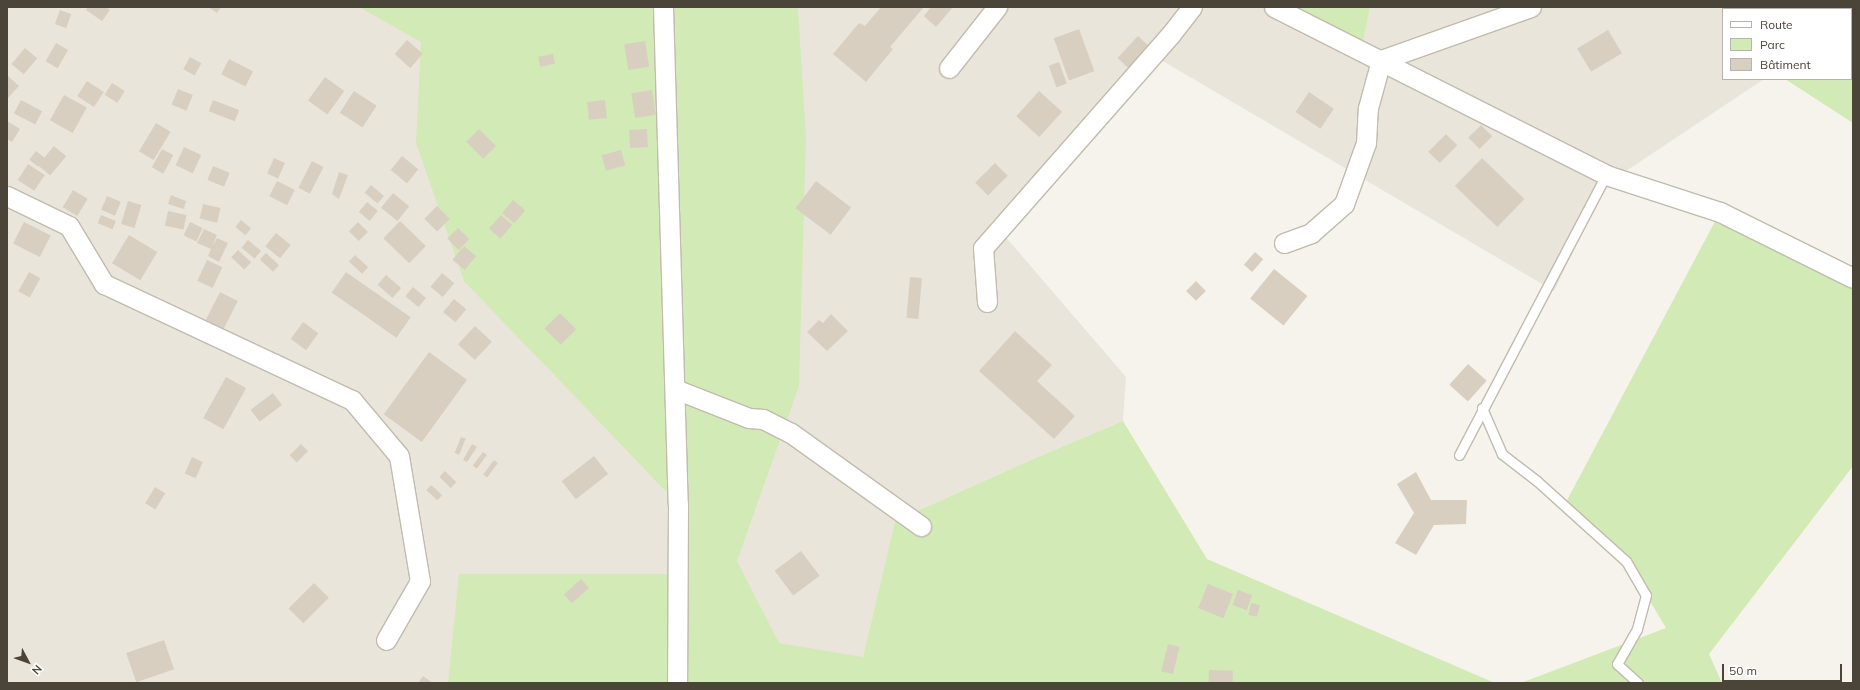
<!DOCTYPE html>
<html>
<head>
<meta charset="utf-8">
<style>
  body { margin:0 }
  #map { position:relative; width:1860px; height:690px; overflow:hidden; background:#f6f3ec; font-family:Mulish,sans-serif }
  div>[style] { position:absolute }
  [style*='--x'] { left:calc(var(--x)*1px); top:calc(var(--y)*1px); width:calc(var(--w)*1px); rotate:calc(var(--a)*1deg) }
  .residential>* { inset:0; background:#eae5da }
  .green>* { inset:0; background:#d2eab5 }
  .building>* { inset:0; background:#d8cfc1; transform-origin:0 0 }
  .roads { filter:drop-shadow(1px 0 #c2bbae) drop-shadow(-1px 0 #c2bbae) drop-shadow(0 1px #c2bbae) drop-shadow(0 -1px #c2bbae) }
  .service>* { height:9px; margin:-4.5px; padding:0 4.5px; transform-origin:4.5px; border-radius:4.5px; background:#fff }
  .minor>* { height:19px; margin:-9.5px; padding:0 9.5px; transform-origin:9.5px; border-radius:9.5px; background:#fff }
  span { translate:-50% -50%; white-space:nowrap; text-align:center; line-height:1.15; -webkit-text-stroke:3px #fff; paint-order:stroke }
  .frame { position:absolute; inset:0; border:8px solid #4b4439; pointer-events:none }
  .legend { position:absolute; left:1722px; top:8px; width:130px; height:72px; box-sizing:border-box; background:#fff; border:1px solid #b7b4b0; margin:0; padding:5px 7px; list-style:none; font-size:12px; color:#4b4439 }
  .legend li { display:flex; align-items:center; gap:8px; height:20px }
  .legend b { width:20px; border:1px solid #b7b4b0 }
  .north { position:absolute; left:8px; top:642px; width:40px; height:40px; -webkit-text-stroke:3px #fff; paint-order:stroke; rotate:131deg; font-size:11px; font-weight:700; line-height:16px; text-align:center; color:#4b4439 }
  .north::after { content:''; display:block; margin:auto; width:14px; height:18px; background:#4b4439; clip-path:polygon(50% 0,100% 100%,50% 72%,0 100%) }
  .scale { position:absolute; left:1722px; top:664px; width:120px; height:18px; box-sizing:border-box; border:2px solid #4b4439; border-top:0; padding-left:5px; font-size:12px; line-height:14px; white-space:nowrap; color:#4b4439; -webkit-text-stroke:3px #fff; paint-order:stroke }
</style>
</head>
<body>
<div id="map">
  <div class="residential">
    <div style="clip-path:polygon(7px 7px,1274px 7px,1361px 51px,1370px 7px,1848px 7px,1849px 9px,1723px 9px,1723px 79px,1764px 79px,1605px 185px,1554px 291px,1156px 57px,1004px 235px,1126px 377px,1123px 421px,1033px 459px,895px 521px,857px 683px,7px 683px)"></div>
  </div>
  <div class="green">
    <div style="clip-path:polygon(359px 7px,797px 7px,798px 9px,806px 137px,799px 386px,737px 561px,779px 643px,863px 657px,895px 521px,1033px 459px,1123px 421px,1207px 559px,1495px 683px,448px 683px,459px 574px,678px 574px,678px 504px,464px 281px,416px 143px,421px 42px)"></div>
    <div style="clip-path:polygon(1274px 7px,1370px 7px,1361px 52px)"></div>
    <div style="clip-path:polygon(1853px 20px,1853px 123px,1785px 79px,1851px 79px,1851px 21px)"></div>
    <div style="clip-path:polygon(1720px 212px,1853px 278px,1853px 466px,1709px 654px,1722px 683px,1521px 683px,1666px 628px,1620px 551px,1564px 506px)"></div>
  </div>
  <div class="building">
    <div style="clip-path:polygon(88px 7px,106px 7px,110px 10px,102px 21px,86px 10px)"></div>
    <div style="clip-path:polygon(208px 7px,221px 7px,217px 13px)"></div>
    <div style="clip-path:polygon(881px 7px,924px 7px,890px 47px,893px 49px,866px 82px,833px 54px,859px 23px,865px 26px)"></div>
    <div style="clip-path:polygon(931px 7px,953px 7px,936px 27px,924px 16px)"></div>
    <div style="left:60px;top:10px;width:12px;height:15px;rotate:20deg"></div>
    <div style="left:1079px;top:29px;width:45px;height:27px;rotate:70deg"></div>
    <div style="left:1608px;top:30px;width:27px;height:36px;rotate:59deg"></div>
    <div style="left:1138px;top:36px;width:16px;height:30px;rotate:43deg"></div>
    <div style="left:407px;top:40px;width:21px;height:19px;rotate:41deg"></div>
    <div style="left:645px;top:41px;width:26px;height:21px;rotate:81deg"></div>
    <div style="left:56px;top:43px;width:14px;height:21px;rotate:30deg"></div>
    <div style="left:25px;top:48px;width:16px;height:21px;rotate:40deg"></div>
    <div style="left:553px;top:54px;width:10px;height:15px;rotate:79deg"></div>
    <div style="left:190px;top:57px;width:13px;height:14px;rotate:29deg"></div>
    <div style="left:229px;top:59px;width:27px;height:17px;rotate:27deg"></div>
    <div style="left:1059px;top:62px;width:23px;height:11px;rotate:70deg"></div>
    <div style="clip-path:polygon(7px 75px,19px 86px,7px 99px)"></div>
    <div style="left:325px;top:77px;width:24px;height:29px;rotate:36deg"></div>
    <div style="left:87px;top:81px;width:20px;height:18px;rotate:33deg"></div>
    <div style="left:112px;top:83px;width:15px;height:14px;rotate:32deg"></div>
    <div style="left:178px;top:89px;width:16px;height:17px;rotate:22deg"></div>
    <div style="left:652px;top:90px;width:25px;height:21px;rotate:81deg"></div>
    <div style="left:354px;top:91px;width:27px;height:26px;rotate:33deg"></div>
    <div style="left:1039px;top:91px;width:31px;height:34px;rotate:42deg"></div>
    <div style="left:1309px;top:92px;width:30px;height:24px;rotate:34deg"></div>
    <div style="left:64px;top:95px;width:26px;height:29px;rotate:29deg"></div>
    <div style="left:21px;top:100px;width:24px;height:15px;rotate:28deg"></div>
    <div style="left:213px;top:100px;width:28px;height:12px;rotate:21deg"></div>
    <div style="left:605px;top:100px;width:18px;height:18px;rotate:84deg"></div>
    <div style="clip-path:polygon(7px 121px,20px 129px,12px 142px,7px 139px)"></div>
    <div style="left:156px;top:123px;width:17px;height:33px;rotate:31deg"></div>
    <div style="left:1481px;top:125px;width:16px;height:18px;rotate:45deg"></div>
    <div style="left:479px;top:129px;width:24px;height:18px;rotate:45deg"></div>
    <div style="left:647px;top:129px;width:18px;height:18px;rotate:87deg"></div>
    <div style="left:1446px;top:134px;width:16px;height:25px;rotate:45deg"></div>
    <div style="left:54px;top:146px;width:16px;height:25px;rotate:40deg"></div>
    <div style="left:184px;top:147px;width:19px;height:20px;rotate:25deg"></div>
    <div style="left:162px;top:149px;width:13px;height:21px;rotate:29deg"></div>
    <div style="left:621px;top:150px;width:16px;height:20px;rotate:75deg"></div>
    <div style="left:36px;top:151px;width:11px;height:11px;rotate:38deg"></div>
    <div style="left:402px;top:156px;width:21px;height:18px;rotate:39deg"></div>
    <div style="left:274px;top:158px;width:12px;height:17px;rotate:24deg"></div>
    <div style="left:1482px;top:158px;width:59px;height:39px;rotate:44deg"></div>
    <div style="left:312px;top:161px;width:13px;height:30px;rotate:27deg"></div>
    <div style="left:995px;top:163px;width:18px;height:28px;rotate:45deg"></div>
    <div style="left:28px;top:164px;width:20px;height:19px;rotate:33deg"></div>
    <div style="left:213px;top:166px;width:18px;height:15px;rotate:22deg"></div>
    <div style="clip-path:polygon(339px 172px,348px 175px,339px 199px,332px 194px)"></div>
    <div style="left:277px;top:181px;width:20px;height:17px;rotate:27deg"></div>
    <div style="left:816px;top:181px;width:44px;height:34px;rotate:37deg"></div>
    <div style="left:371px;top:185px;width:17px;height:10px;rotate:40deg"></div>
    <div style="left:73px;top:190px;width:17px;height:20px;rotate:31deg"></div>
    <div style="left:393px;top:193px;width:21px;height:19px;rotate:39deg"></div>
    <div style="clip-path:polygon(171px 195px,186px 201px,184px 209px,168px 204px)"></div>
    <div style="left:107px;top:196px;width:15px;height:15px;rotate:23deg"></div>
    <div style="left:513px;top:200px;width:16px;height:17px;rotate:40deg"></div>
    <div style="left:128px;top:201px;width:14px;height:24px;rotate:17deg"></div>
    <div style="left:367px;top:202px;width:14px;height:13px;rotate:39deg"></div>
    <div style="left:203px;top:204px;width:18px;height:15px;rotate:13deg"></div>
    <div style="left:437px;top:206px;width:18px;height:18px;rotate:45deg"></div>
    <div style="left:168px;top:211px;width:19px;height:15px;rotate:12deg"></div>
    <div style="left:101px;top:215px;width:16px;height:9px;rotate:22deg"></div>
    <div style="left:501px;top:215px;width:15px;height:18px;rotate:42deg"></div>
    <div style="left:241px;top:220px;width:13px;height:9px;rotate:39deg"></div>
    <div style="left:400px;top:221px;width:36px;height:24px;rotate:44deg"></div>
    <div style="left:24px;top:222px;width:30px;height:24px;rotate:27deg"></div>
    <div style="left:190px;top:222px;width:14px;height:15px;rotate:25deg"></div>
    <div style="left:358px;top:222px;width:14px;height:13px;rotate:45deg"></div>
    <div style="left:458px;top:228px;width:16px;height:15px;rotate:45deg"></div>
    <div style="clip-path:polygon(204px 229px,217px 235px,212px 247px,217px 238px,228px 243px,219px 262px,208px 256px,211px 249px,197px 243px)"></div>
    <div style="left:276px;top:233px;width:19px;height:17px;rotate:39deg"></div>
    <div style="left:129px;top:235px;width:33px;height:33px;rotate:31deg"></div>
    <div style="left:248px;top:240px;width:17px;height:10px;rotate:40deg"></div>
    <div style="left:464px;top:246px;width:16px;height:18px;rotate:40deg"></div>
    <div style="left:238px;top:250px;width:18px;height:10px;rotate:43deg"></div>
    <div style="left:1255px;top:252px;width:11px;height:17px;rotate:41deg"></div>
    <div style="left:266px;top:253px;width:18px;height:9px;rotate:43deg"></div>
    <div style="left:355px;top:255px;width:18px;height:9px;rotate:43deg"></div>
    <div style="left:207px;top:260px;width:17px;height:23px;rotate:25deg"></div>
    <div style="left:1274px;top:269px;width:43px;height:38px;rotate:39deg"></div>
    <div style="left:29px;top:272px;width:13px;height:22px;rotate:29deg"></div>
    <div style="left:346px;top:272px;width:79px;height:25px;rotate:35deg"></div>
    <div style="left:442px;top:273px;width:16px;height:18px;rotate:40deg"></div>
    <div style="left:386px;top:275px;width:20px;height:13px;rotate:41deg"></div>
    <div style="left:910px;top:277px;width:12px;height:41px;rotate:5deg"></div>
    <div style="left:1196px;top:281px;width:14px;height:14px;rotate:45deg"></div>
    <div style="left:413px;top:287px;width:17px;height:12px;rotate:40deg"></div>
    <div style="left:220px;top:292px;width:20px;height:34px;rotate:27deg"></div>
    <div style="left:454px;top:299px;width:16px;height:17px;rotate:40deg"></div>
    <div style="left:560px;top:313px;width:23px;height:22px;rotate:45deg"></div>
    <div style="clip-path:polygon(831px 314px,848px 331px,827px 351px,807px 332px,819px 320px,823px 323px)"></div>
    <div style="left:303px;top:322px;width:19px;height:21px;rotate:36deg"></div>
    <div style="left:475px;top:326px;width:23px;height:25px;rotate:43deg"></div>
    <div style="clip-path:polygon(1015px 331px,1052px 365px,1037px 381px,1075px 416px,1054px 439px,979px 371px)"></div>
    <div style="left:429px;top:352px;width:47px;height:77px;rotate:36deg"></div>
    <div style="left:1468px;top:364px;width:25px;height:28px;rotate:42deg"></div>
    <div style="left:226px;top:377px;width:23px;height:47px;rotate:29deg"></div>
    <div style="left:273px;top:393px;width:15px;height:28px;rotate:53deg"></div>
    <div style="left:461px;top:437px;width:5px;height:17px;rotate:22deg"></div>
    <div style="left:301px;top:444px;width:10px;height:16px;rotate:45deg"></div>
    <div style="clip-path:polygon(472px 444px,477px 447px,467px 462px,463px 460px)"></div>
    <div style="left:483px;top:452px;width:5px;height:17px;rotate:37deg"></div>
    <div style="left:594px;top:456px;width:23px;height:41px;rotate:52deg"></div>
    <div style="left:192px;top:457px;width:12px;height:18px;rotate:24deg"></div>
    <div style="left:494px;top:460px;width:5px;height:18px;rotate:37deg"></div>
    <div style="left:445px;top:471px;width:16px;height:8px;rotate:45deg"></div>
    <div style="clip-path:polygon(1416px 472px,1431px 500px,1467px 500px,1466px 524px,1434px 525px,1416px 555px,1395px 543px,1414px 513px,1397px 484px)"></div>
    <div style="left:431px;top:485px;width:15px;height:7px;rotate:42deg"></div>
    <div style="left:155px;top:487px;width:12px;height:19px;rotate:31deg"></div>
    <div style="left:801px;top:551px;width:31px;height:33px;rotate:53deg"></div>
    <div style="left:581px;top:579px;width:12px;height:23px;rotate:48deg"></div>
    <div style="left:314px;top:583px;width:21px;height:36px;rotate:45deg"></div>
    <div style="left:1208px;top:584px;width:27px;height:26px;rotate:22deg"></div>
    <div style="left:1238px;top:590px;width:15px;height:16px;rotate:20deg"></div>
    <div style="left:1251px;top:603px;width:9px;height:12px;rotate:13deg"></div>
    <div style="left:164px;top:640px;width:31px;height:40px;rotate:71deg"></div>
    <div style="left:1168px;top:644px;width:12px;height:28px;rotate:14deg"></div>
    <div style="left:1209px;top:670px;width:24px;height:13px;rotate:2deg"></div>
    <div style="clip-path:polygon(423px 676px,433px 683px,418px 683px)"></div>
  </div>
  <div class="roads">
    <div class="service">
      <div style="--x:1482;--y:408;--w:50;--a:66.5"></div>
      <div style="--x:1502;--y:454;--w:44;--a:37.6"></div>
      <div style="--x:1537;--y:481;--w:120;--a:42"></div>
      <div style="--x:1626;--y:561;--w:39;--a:60"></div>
      <div style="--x:1646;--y:595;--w:35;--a:105"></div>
      <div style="--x:1637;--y:629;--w:40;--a:119.7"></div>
      <div style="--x:1617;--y:664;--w:28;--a:42"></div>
      <div style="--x:1459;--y:455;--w:316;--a:-62.3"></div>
    </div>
    <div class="minor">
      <div style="--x:663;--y:7;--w:497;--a:88.3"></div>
      <div style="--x:678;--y:504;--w:179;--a:90.3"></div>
      <div style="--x:1274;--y:7;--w:372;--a:26.8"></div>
      <div style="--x:1606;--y:175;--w:120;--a:18"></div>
      <div style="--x:1720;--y:212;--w:148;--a:26.4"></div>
      <div style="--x:949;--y:68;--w:78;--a:-51.8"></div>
      <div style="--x:7;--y:196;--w:69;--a:25.8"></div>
      <div style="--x:69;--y:226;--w:68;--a:58.9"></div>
      <div style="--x:104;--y:284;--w:274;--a:25.1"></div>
      <div style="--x:352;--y:400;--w:73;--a:50"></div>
      <div style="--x:399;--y:456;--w:127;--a:80.5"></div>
      <div style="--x:420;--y:581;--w:68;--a:120"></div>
      <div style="--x:1284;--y:243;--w:29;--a:-20"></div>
      <div style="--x:1311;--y:233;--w:44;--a:-41.3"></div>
      <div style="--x:1344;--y:204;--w:65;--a:-70.2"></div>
      <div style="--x:1366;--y:143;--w:35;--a:-87"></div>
      <div style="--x:1368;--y:108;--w:50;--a:-74.8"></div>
      <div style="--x:1381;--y:60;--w:159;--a:-19.5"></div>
      <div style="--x:987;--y:302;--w:54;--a:-94.2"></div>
      <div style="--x:983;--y:248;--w:285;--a:-48.7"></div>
      <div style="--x:1171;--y:34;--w:34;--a:-52"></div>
      <div style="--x:675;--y:389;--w:79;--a:21.4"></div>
      <div style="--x:749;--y:418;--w:14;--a:4"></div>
      <div style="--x:763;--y:419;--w:31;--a:27"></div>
      <div style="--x:791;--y:433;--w:160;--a:35.6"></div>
    </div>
  </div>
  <div class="frame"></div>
  <ul class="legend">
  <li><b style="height:5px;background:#fff"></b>Route</li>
  <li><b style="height:11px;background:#d2eab5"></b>Parc</li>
  <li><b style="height:11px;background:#d8cfc1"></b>Bâtiment</li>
  </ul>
  <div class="north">N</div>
  <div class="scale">50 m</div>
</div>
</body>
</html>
